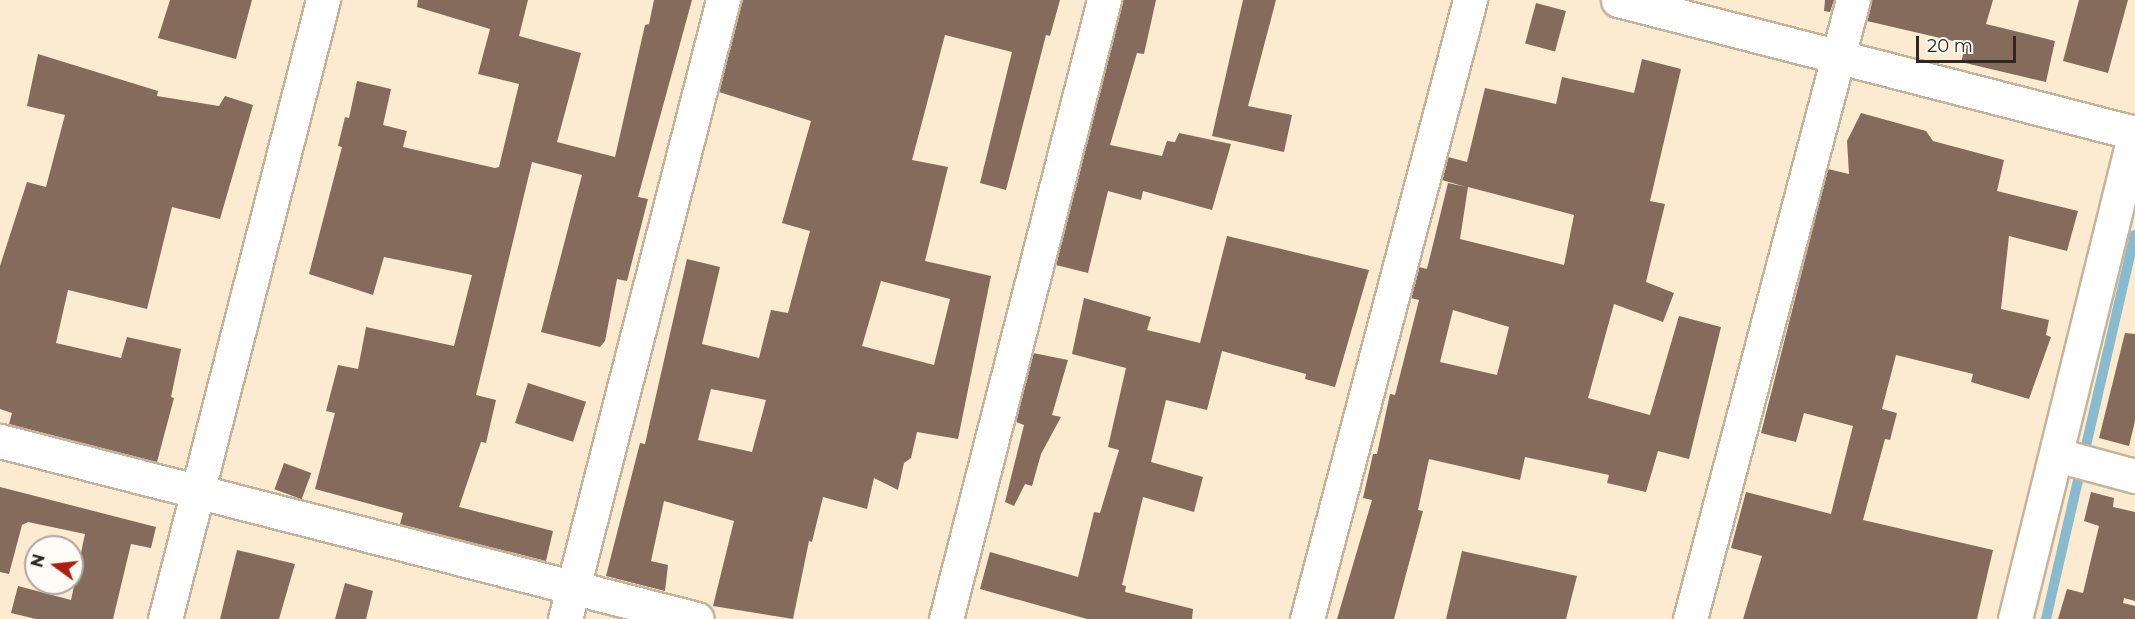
<!DOCTYPE html>
<html>
<head>
<meta charset="utf-8">
<style>
  body { margin:0 }
  #map { position:relative; width:2135px; height:619px; overflow:hidden; background:#fcebd0; font-family:Montserrat,sans-serif }
  div>[style] { position:absolute }
  [style*='--x'] { left:calc(var(--x)*1px); top:calc(var(--y)*1px); width:calc(var(--w)*1px); rotate:calc(var(--a)*1deg) }
  .stream>* { height:10px; margin:-5px; padding:0 5px; transform-origin:5px; border-radius:5px; background:#88bbcd }
  .building>* { inset:0; background:#846b5b; transform-origin:0 0 }
  .roads { filter:drop-shadow(2px 0 #c5b49b) drop-shadow(-2px 0 #c5b49b) drop-shadow(0 2px #c5b49b) drop-shadow(0 -2px #c5b49b) }
  .street>* { height:33px; margin:-16.5px; padding:0 16.5px; transform-origin:16.5px; border-radius:16.5px; background:#fff }
  span { translate:-50% -50%; white-space:nowrap; text-align:center; line-height:1.15; -webkit-text-stroke:6px #fefaf5; paint-order:stroke }
  .north { position:absolute; left:24px; top:535px; width:60px; height:60px; box-sizing:border-box; background:#fefaf5; border:2px solid #aba69f; border-radius:50%; rotate:285deg; font-size:16px; font-weight:700; line-height:24px; text-align:center; color:#2f281e }
  .north::after { content:''; display:block; margin:auto; width:21px; height:27px; background:#ad1e0f; clip-path:polygon(50% 0,100% 100%,50% 72%,0 100%) }
  .scale { position:absolute; left:1916px; top:36px; width:100px; height:27px; box-sizing:border-box; border:3px solid #2f281e; border-top:0; padding-left:8px; font-size:18px; line-height:21px; white-space:nowrap; color:#2f281e; -webkit-text-stroke:4px #fefaf5; paint-order:stroke }
</style>
</head>
<body>
<div id="map">
  <div class="stream">
    <div style="--x:2046;--y:619;--w:394;--a:-77"></div>
  </div>
  <div class="building">
    <div style="clip-path:polygon(170px 0,252px 0,236px 59px,158px 38px)"></div>
    <div style="clip-path:polygon(418px 0,528px 0,519px 36px,581px 53px,557px 142px,615px 157px,645px 25px,649px 24px,654px 0,692px 0,638px 197px,648px 199px,627px 281px,617px 279px,605px 341px,600px 347px,541px 332px,582px 175px,532px 162px,476px 395px,496px 400px,486px 443px,481px 442px,459px 507px,553px 531px,546px 561px,400px 524px,403px 513px,315px 489px,335px 413px,326px 411px,338px 365px,358px 369px,366px 327px,454px 346px,472px 275px,384px 257px,373px 295px,309px 274px,342px 147px,338px 146px,345px 117px,349px 118px,357px 81px,391px 89px,383px 125px,407px 131px,403px 147px,495px 168px,499px 167px,519px 84px,478px 74px,490px 29px,417px 7px)"></div>
    <div style="clip-path:polygon(evenodd,743px 0,1060px 0,1050px 36px,1046px 35px,1006px 190px,980px 183px,1012px 52px,945px 35px,912px 160px,948px 167px,925px 261px,991px 276px,958px 439px,917px 432px,911px 458px,904px 463px,898px 490px,874px 478px,867px 509px,823px 497px,812px 542px,809px 541px,793px 619px,713px 606px,734px 521px,664px 501px,651px 561px,668px 565px,665px 591px,606px 576px,640px 443px,645px 444px,687px 259px,720px 267px,702px 344px,759px 358px,771px 310px,788px 313px,810px 231px,782px 223px,811px 121px,719px 92px,743px 0,881px 281px,950px 299px,934px 365px,862px 346px,881px 281px,743px 0,711px 389px,766px 400px,752px 452px,698px 440px,711px 389px)"></div>
    <div style="clip-path:polygon(1122px 0,1156px 0,1144px 54px,1137px 53px,1110px 145px,1162px 156px,1167px 141px,1175px 142px,1179px 133px,1231px 144px,1212px 210px,1143px 191px,1141px 200px,1108px 191px,1088px 273px,1056px 265px)"></div>
    <div style="clip-path:polygon(1243px 0,1276px 0,1248px 106px,1292px 115px,1284px 152px,1212px 136px)"></div>
    <div style="clip-path:polygon(1825px 0,1834px 0,1830px 12px,1824px 11px)"></div>
    <div style="clip-path:polygon(1871px 0,1993px 0,1986px 24px,2055px 41px,2046px 82px,1961px 62px,1966px 44px,1867px 21px)"></div>
    <div style="clip-path:polygon(2079px 0,2128px 0,2108px 73px,2063px 61px)"></div>
    <div style="left:1536px;top:3px;width:31px;height:42px;rotate:15deg"></div>
    <div style="clip-path:polygon(38px 54px,158px 91px,157px 96px,219px 106px,225px 96px,253px 105px,220px 219px,172px 207px,147px 309px,68px 290px,56px 343px,121px 358px,127px 337px,181px 349px,171px 397px,174px 398px,157px 462px,9px 424px,12px 413px,0 409px,0 266px,27px 182px,46px 187px,65px 115px,27px 106px)"></div>
    <div style="clip-path:polygon(evenodd,1642px 59px,1681px 69px,1650px 201px,1665px 204px,1646px 282px,1674px 293px,1663px 322px,1614px 304px,1588px 398px,1650px 415px,1679px 316px,1721px 327px,1689px 459px,1658px 451px,1646px 492px,1607px 483px,1609px 475px,1525px 457px,1520px 480px,1429px 459px,1418px 510px,1423px 511px,1394px 619px,1337px 619px,1372px 500px,1363px 498px,1373px 454px,1377px 454px,1390px 394px,1395px 395px,1419px 300px,1411px 298px,1419px 267px,1427px 269px,1448px 183px,1466px 187px,1442px 180px,1448px 157px,1467px 162px,1485px 88px,1556px 104px,1562px 77px,1634px 93px,1642px 59px,1468px 187px,1574px 215px,1564px 265px,1460px 239px,1468px 187px,1642px 59px,1453px 310px,1509px 327px,1497px 375px,1440px 362px,1453px 310px)"></div>
    <div style="clip-path:polygon(1861px 113px,1926px 131px,1933px 141px,2004px 160px,1997px 191px,2078px 211px,2067px 251px,2009px 236px,2001px 309px,2049px 320px,2046px 335px,2051px 337px,2029px 399px,1971px 382px,1973px 374px,1896px 355px,1882px 409px,1897px 413px,1890px 440px,1885px 439px,1863px 520px,1993px 550px,1977px 619px,1743px 619px,1762px 556px,1731px 548px,1746px 492px,1831px 514px,1853px 426px,1804px 413px,1796px 442px,1761px 433px,1828px 169px,1849px 174px,1847px 141px)"></div>
    <div style="clip-path:polygon(1227px 236px,1369px 270px,1335px 387px,1305px 379px,1306px 374px,1222px 351px,1207px 410px,1166px 400px,1151px 462px,1203px 477px,1194px 512px,1143px 497px,1122px 585px,1126px 586px,1125px 592px,1193px 609px,1192px 619px,1087px 619px,980px 589px,990px 552px,1078px 577px,1094px 512px,1100px 513px,1119px 450px,1108px 447px,1126px 368px,1072px 354px,1084px 298px,1151px 317px,1147px 330px,1200px 343px)"></div>
    <div style="clip-path:polygon(2125px 333px,2135px 334px,2135px 421px,2129px 446px,2099px 438px)"></div>
    <div style="clip-path:polygon(1033px 353px,1068px 360px,1052px 415px,1061px 417px,1041px 454px,1032px 486px,1025px 484px,1014px 506px,1005px 502px,1024px 425px,1016px 422px)"></div>
    <div style="left:528px;top:383px;width:61px;height:42px;rotate:18deg"></div>
    <div style="left:284px;top:463px;width:29px;height:28px;rotate:20deg"></div>
    <div style="clip-path:polygon(0 487px,156px 527px,151px 548px,131px 544px,113px 619px,36px 619px,11px 613px,18px 586px,71px 600px,85px 534px,28px 522px,22px 525px,9px 574px,0 572px)"></div>
    <div style="clip-path:polygon(2091px 492px,2114px 498px,2113px 507px,2135px 512px,2135px 601px,2124px 598px,2123px 603px,2135px 606px,2135px 619px,2058px 619px,2067px 589px,2083px 593px,2099px 526px,2084px 521px)"></div>
    <div style="clip-path:polygon(237px 550px,295px 564px,279px 619px,220px 619px)"></div>
    <div style="clip-path:polygon(1462px 551px,1577px 576px,1566px 619px,1446px 619px)"></div>
    <div style="clip-path:polygon(345px 583px,373px 591px,366px 619px,335px 619px)"></div>
  </div>
  <div class="roads">
    <div class="street">
      <div style="--x:1618;--y:0;--w:534;--a:14.43"></div>
      <div style="--x:0;--y:441;--w:719;--a:14.33"></div>
      <div style="--x:2057;--y:455;--w:81;--a:15.1"></div>
      <div style="--x:165;--y:619;--w:639;--a:-75.68"></div>
      <div style="--x:565;--y:619;--w:639;--a:-75.68"></div>
      <div style="--x:946;--y:619;--w:639;--a:-75.68"></div>
      <div style="--x:1307;--y:619;--w:640;--a:-75.25"></div>
      <div style="--x:1690;--y:619;--w:640;--a:-75.25"></div>
      <div style="--x:2015;--y:619;--w:502;--a:-76.16"></div>
    </div>
  </div>
  <div class="north">N</div>
  <div class="scale">20 m</div>
</div>
</body>
</html>
